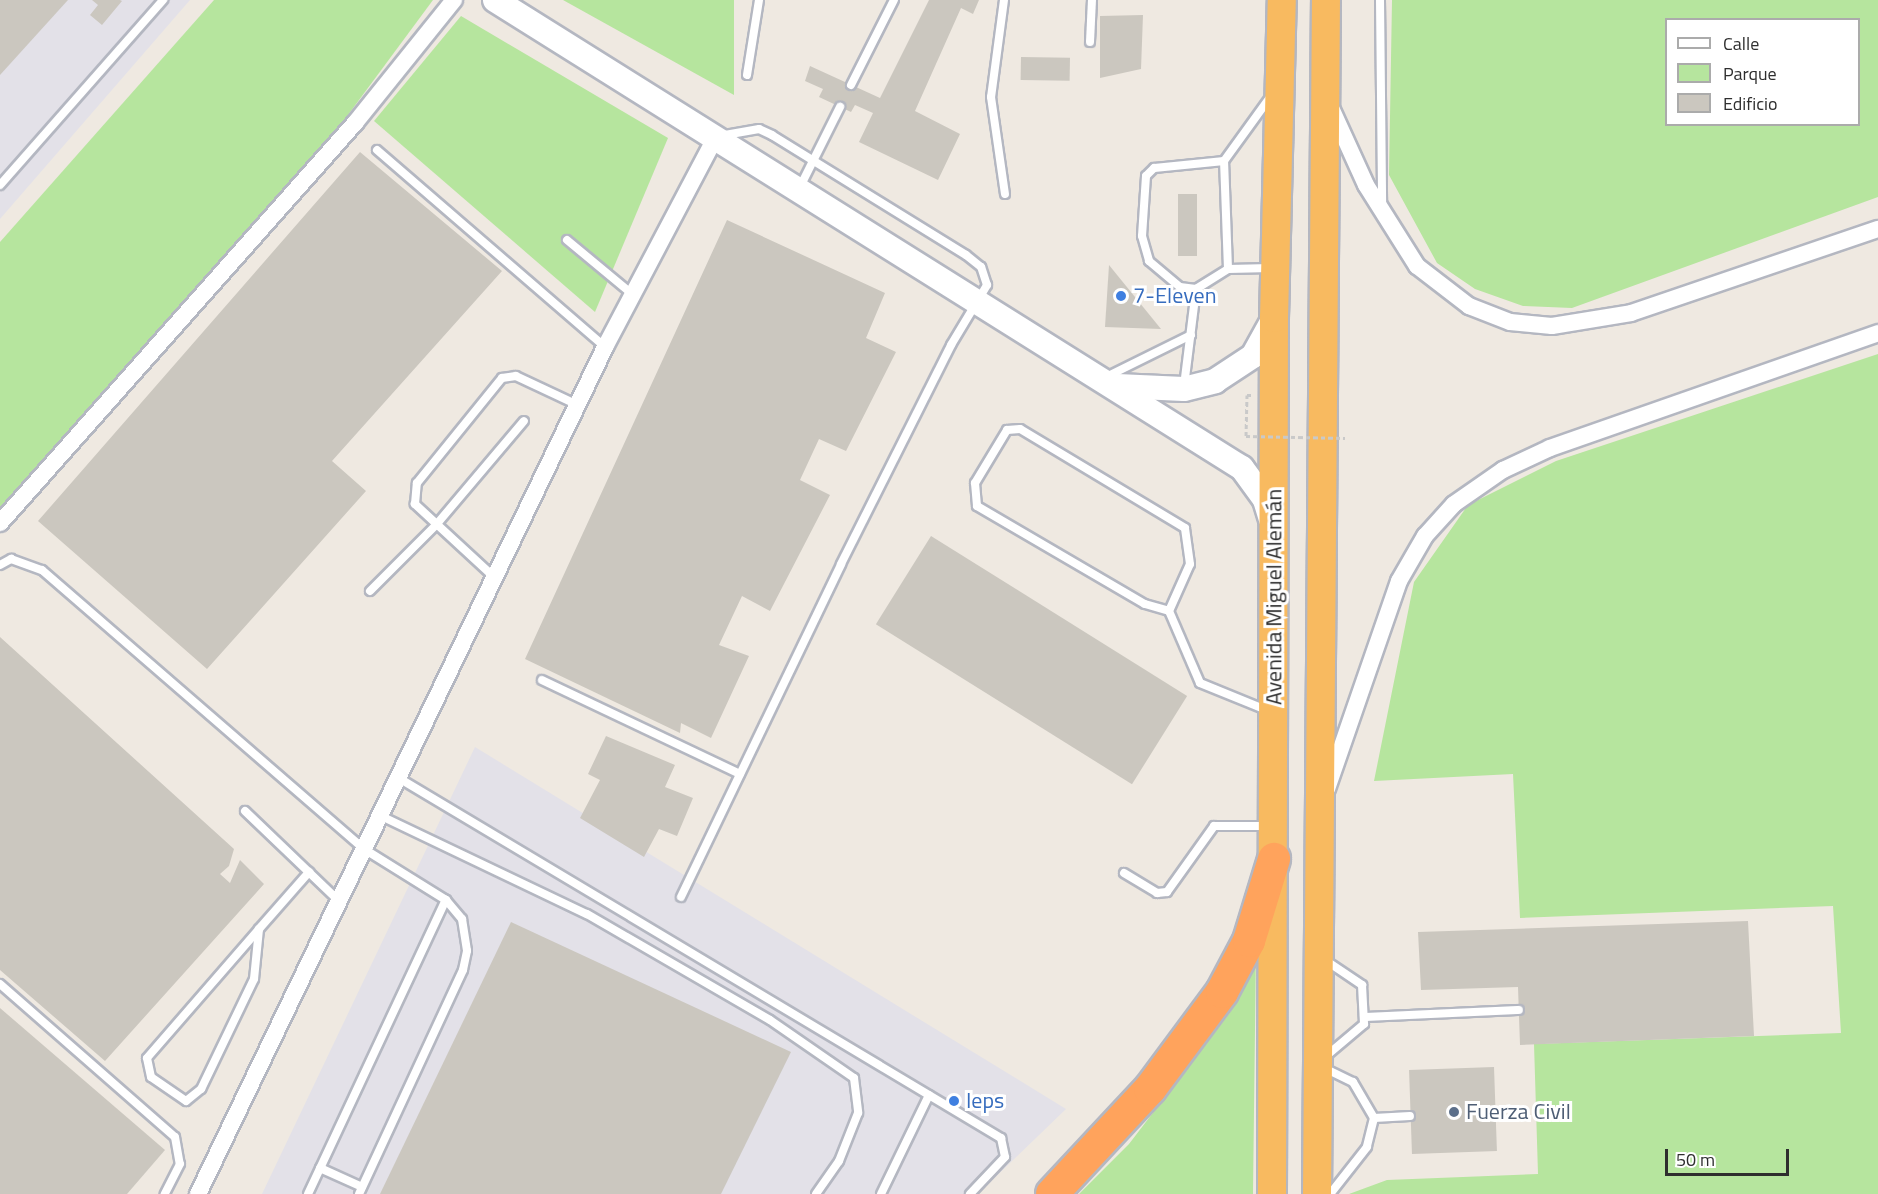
<!DOCTYPE html>
<html>
<head>
<meta charset="utf-8">
<style>
  body { margin:0 }
  #map { position:relative; width:1878px; height:1194px; overflow:hidden; background:#efe9e1; font-family:"Titillium Web",sans-serif }
  div>[style] { position:absolute }
  [style*='--x'] { left:calc(var(--x)*1px); top:calc(var(--y)*1px); width:calc(var(--w)*1px); rotate:calc(var(--a)*1deg) }
  .industrial>* { inset:0; background:#e3e1e8 }
  .green>* { inset:0; background:#b6e59e }
  .building>* { inset:0; background:#cbc7bf; transform-origin:0 0 }
  .path>* { height:3px; margin-top:-1.5px; transform-origin:0; background:repeating-linear-gradient(90deg,#c9c9c9 0 4.5px,transparent 0 7.5px) }
  .roads { filter:drop-shadow(2px 0 #b4b7c1) drop-shadow(-2px 0 #b4b7c1) drop-shadow(0 2px #b4b7c1) drop-shadow(0 -2px #b4b7c1) }
  .service>* { height:8px; margin:-4px; padding:0 4px; transform-origin:4px; border-radius:4px; background:#fff }
  .minor>* { height:16px; margin:-8px; padding:0 8px; transform-origin:8px; border-radius:8px; background:#fff }
  .secondary>* { height:24px; margin:-12px; padding:0 12px; transform-origin:12px; border-radius:12px; background:#fff }
  .trunk>* { height:28px; margin:-14px; padding:0 14px; transform-origin:14px; border-radius:14px; background:#f8ba60 }
  .motorway>* { height:32px; margin:-16px; padding:0 16px; transform-origin:16px; border-radius:16px; background:#ffa35c }
  .path-bridge>* { height:3px; margin-top:-1.5px; transform-origin:0; background:repeating-linear-gradient(90deg,#c9c9c9 0 4.5px,transparent 0 7.5px) }
  .dots>* { width:16px; height:16px; translate:-50% -50%; box-sizing:border-box; border:3px solid #fff; border-radius:50% }
  span { translate:-50% -50%; white-space:nowrap; text-align:center; line-height:1.15; -webkit-text-stroke:6px #fff; paint-order:stroke }
  .shop-label { font-size:22px; color:#366cbe }
  .left { translate:0 -50%; text-align:left }
  .street-label { font-size:22px; color:#2e2e2e }
  .service-label { font-size:22px; color:#4e5e75 }
  .legend { position:absolute; left:1665px; top:18px; width:195px; height:108px; box-sizing:border-box; background:#fff; border:2px solid #ababab; margin:0; padding:8px 10px; list-style:none; font-size:18px; color:#2e2e2e }
  .legend li { display:flex; align-items:center; gap:12px; height:30px }
  .legend b { width:30px; border:2px solid #ababab }
  .scale { position:absolute; left:1665px; top:1149px; width:124px; height:27px; box-sizing:border-box; border:3px solid #2e2e2e; border-top:0; padding-left:8px; font-size:18px; line-height:21px; white-space:nowrap; color:#2e2e2e; -webkit-text-stroke:4px #fff; paint-order:stroke }
</style>
</head>
<body>
<div id="map">
  <div class="industrial">
    <div style="clip-path:polygon(0 0,190px 0,0 219px)"></div>
    <div style="clip-path:polygon(475px 747px,1066px 1109px,978px 1194px,262px 1194px)"></div>
  </div>
  <div class="green">
    <div style="clip-path:polygon(214px 0,433px 0,342px 123px,0 510px,0 242px)"></div>
    <div style="clip-path:polygon(563px 0,734px 0,734px 95px)"></div>
    <div style="clip-path:polygon(evenodd,1392px 0,1878px 0,1878px 197px,1572px 308px,1523px 306px,1475px 289px,1437px 263px,1389px 175px,1392px 0,1666px 20px,1858px 20px,1858px 124px,1666px 124px,1666px 20px)"></div>
    <div style="clip-path:polygon(461px 16px,668px 138px,595px 312px,374px 121px)"></div>
    <div style="clip-path:polygon(1878px 354px,1878px 1194px,1349px 1194px,1387px 1180px,1538px 1174px,1534px 1044px,1841px 1033px,1833px 906px,1520px 918px,1513px 774px,1374px 781px,1414px 582px,1468px 505px,1556px 461px)"></div>
    <div style="clip-path:polygon(1256px 947px,1253px 1194px,1079px 1194px,1129px 1144px,1231px 1011px)"></div>
  </div>
  <div class="building">
    <div style="clip-path:polygon(0 0,68px 0,0 75px)"></div>
    <div style="clip-path:polygon(92px 0,120px 0,122px 1px,102px 25px,90px 15px,98px 5px)"></div>
    <div style="clip-path:polygon(929px 0,979px 0,973px 14px,961px 8px,915px 111px,960px 134px,938px 180px,859px 142px,873px 113px,855px 105px,851px 112px,819px 97px,823px 89px,805px 81px,810px 66px,880px 98px)"></div>
    <div style="clip-path:polygon(1143px 15px,1141px 69px,1100px 78px,1100px 16px)"></div>
    <div style="left:1021px;top:57px;width:49px;height:23px;rotate:1deg"></div>
    <div style="clip-path:polygon(360px 152px,502px 271px,332px 461px,366px 491px,207px 669px,38px 521px)"></div>
    <div style="left:1178px;top:194px;width:19px;height:62px"></div>
    <div style="clip-path:polygon(727px 220px,885px 293px,866px 338px,896px 352px,846px 451px,819px 439px,800px 480px,830px 495px,770px 611px,742px 596px,719px 645px,749px 656px,711px 738px,681px 723px,680px 733px,525px 659px)"></div>
    <div style="clip-path:polygon(1109px 265px,1161px 329px,1105px 327px)"></div>
    <div style="left:931px;top:536px;width:302px;height:104px;rotate:32deg"></div>
    <div style="clip-path:polygon(0 637px,234px 849px,229px 866px,220px 874px,230px 883px,240px 860px,264px 884px,105px 1061px,0 970px)"></div>
    <div style="clip-path:polygon(606px 736px,675px 765px,665px 787px,693px 798px,677px 836px,659px 829px,644px 857px,580px 818px,600px 780px,588px 774px)"></div>
    <div style="clip-path:polygon(1748px 921px,1754px 1036px,1520px 1045px,1518px 987px,1421px 990px,1418px 932px)"></div>
    <div style="clip-path:polygon(511px 922px,791px 1052px,721px 1194px,380px 1194px)"></div>
    <div style="clip-path:polygon(0 1008px,165px 1150px,127px 1194px,0 1194px)"></div>
    <div style="left:1494px;top:1067px;width:84px;height:85px;rotate:88deg"></div>
  </div>
  <div class="path">
    <div style="--x:1246;--y:436;--w:41;--a:-88.6"></div>
    <div style="--x:1247;--y:395;--w:5;--a:0"></div>
  </div>
  <div class="roads">
    <div class="service">
      <div style="--x:1004;--y:0;--w:98;--a:97.6"></div>
      <div style="--x:991;--y:97;--w:98;--a:81.8"></div>
      <div style="--x:1380;--y:0;--w:203;--a:89.4"></div>
      <div style="--x:1090;--y:42;--w:42;--a:-87.3"></div>
      <div style="--x:747;--y:75;--w:76;--a:-80.9"></div>
      <div style="--x:851;--y:85;--w:95;--a:-63.2"></div>
      <div style="--x:377;--y:150;--w:301;--a:40.8"></div>
      <div style="--x:1224;--y:161;--w:70;--a:174.3"></div>
      <div style="--x:1154;--y:168;--w:11;--a:135"></div>
      <div style="--x:1146;--y:176;--w:60;--a:93.8"></div>
      <div style="--x:1142;--y:236;--w:26;--a:74"></div>
      <div style="--x:1149;--y:261;--w:40;--a:40"></div>
      <div style="--x:1180;--y:287;--w:16;--a:7"></div>
      <div style="--x:1196;--y:289;--w:38;--a:-32"></div>
      <div style="--x:1228;--y:269;--w:43;--a:-1.3"></div>
      <div style="--x:0;--y:185;--w:247;--a:-48.6"></div>
      <div style="--x:799;--y:189;--w:92;--a:-63.4"></div>
      <div style="--x:567;--y:240;--w:85;--a:39.7"></div>
      <div style="--x:1228;--y:269;--w:108;--a:-92.1"></div>
      <div style="--x:1224;--y:161;--w:80;--a:-54.1"></div>
      <div style="--x:1104;--y:378;--w:97;--a:-26.3"></div>
      <div style="--x:1184;--y:386;--w:98;--a:-82.9"></div>
      <div style="--x:0;--y:565;--w:13;--a:-29"></div>
      <div style="--x:11;--y:559;--w:33;--a:20"></div>
      <div style="--x:42;--y:570;--w:426;--a:40.9"></div>
      <div style="--x:364;--y:849;--w:97;--a:31.9"></div>
      <div style="--x:446;--y:900;--w:25;--a:50"></div>
      <div style="--x:462;--y:919;--w:32;--a:81"></div>
      <div style="--x:467;--y:951;--w:19;--a:102"></div>
      <div style="--x:463;--y:970;--w:247;--a:114.9"></div>
      <div style="--x:494;--y:577;--w:108;--a:-137.3"></div>
      <div style="--x:415;--y:504;--w:21;--a:-85"></div>
      <div style="--x:417;--y:483;--w:135;--a:-51"></div>
      <div style="--x:502;--y:378;--w:14;--a:-8"></div>
      <div style="--x:516;--y:376;--w:68;--a:25.1"></div>
      <div style="--x:370;--y:591;--w:93;--a:-45"></div>
      <div style="--x:436;--y:525;--w:136;--a:-49.8"></div>
      <div style="--x:1169;--y:611;--w:51;--a:-65.9"></div>
      <div style="--x:1190;--y:564;--w:36;--a:-98"></div>
      <div style="--x:1185;--y:528;--w:192;--a:-149"></div>
      <div style="--x:1020;--y:429;--w:13;--a:176"></div>
      <div style="--x:1007;--y:430;--w:62;--a:121.1"></div>
      <div style="--x:975;--y:483;--w:23;--a:85"></div>
      <div style="--x:977;--y:506;--w:194;--a:30.3"></div>
      <div style="--x:1145;--y:604;--w:25;--a:16"></div>
      <div style="--x:1169;--y:611;--w:78;--a:66.7"></div>
      <div style="--x:1200;--y:683;--w:74;--a:22.1"></div>
      <div style="--x:542;--y:680;--w:219;--a:25.4"></div>
      <div style="--x:397;--y:777;--w:704;--a:30.87"></div>
      <div style="--x:1001;--y:1138;--w:19;--a:78"></div>
      <div style="--x:1005;--y:1157;--w:51;--a:133.4"></div>
      <div style="--x:245;--y:811;--w:130;--a:43.8"></div>
      <div style="--x:379;--y:815;--w:230;--a:25.5"></div>
      <div style="--x:587;--y:914;--w:211;--a:30.1"></div>
      <div style="--x:770;--y:1020;--w:102;--a:34.6"></div>
      <div style="--x:854;--y:1078;--w:35;--a:83"></div>
      <div style="--x:858;--y:1113;--w:52;--a:111.6"></div>
      <div style="--x:839;--y:1161;--w:40;--a:124.9"></div>
      <div style="--x:1124;--y:873;--w:39;--a:31"></div>
      <div style="--x:1157;--y:893;--w:10;--a:-6"></div>
      <div style="--x:1167;--y:892;--w:81;--a:-54.5"></div>
      <div style="--x:1214;--y:826;--w:54;--a:0"></div>
      <div style="--x:681;--y:897;--w:369;--a:-64.3"></div>
      <div style="--x:841;--y:564;--w:245;--a:-63.3"></div>
      <div style="--x:951;--y:345;--w:70;--a:-59"></div>
      <div style="--x:987;--y:285;--w:19;--a:-108"></div>
      <div style="--x:981;--y:267;--w:19;--a:-141"></div>
      <div style="--x:966;--y:255;--w:228;--a:-148.3"></div>
      <div style="--x:772;--y:135;--w:14;--a:-155"></div>
      <div style="--x:759;--y:129;--w:39;--a:170"></div>
      <div style="--x:259;--y:929;--w:50;--a:95.7"></div>
      <div style="--x:254;--y:979;--w:122;--a:115.7"></div>
      <div style="--x:201;--y:1089;--w:19;--a:141"></div>
      <div style="--x:186;--y:1101;--w:42;--a:-145.6"></div>
      <div style="--x:151;--y:1077;--w:19;--a:-102"></div>
      <div style="--x:147;--y:1058;--w:171;--a:-49"></div>
      <div style="--x:259;--y:929;--w:76;--a:-48.7"></div>
      <div style="--x:1325;--y:960;--w:45;--a:34"></div>
      <div style="--x:1362;--y:985;--w:39;--a:87"></div>
      <div style="--x:1364;--y:1024;--w:50;--a:139.9"></div>
      <div style="--x:0;--y:984;--w:232;--a:41.2"></div>
      <div style="--x:175;--y:1137;--w:27;--a:80"></div>
      <div style="--x:180;--y:1164;--w:34;--a:117"></div>
      <div style="--x:1364;--y:1017;--w:155;--a:-2.6"></div>
      <div style="--x:1324;--y:1068;--w:32;--a:26"></div>
      <div style="--x:1353;--y:1082;--w:42;--a:59.7"></div>
      <div style="--x:1374;--y:1118;--w:30;--a:104"></div>
      <div style="--x:1367;--y:1147;--w:60;--a:128.2"></div>
      <div style="--x:1374;--y:1118;--w:36;--a:-3"></div>
      <div style="--x:320;--y:1168;--w:46;--a:24.3"></div>
      <div style="--x:308;--y:1194;--w:325;--a:-64.9"></div>
      <div style="--x:881;--y:1194;--w:110;--a:-64.1"></div>
    </div>
    <div class="minor">
      <div style="--x:1332;--y:110;--w:82;--a:65.6"></div>
      <div style="--x:1366;--y:185;--w:96;--a:57.8"></div>
      <div style="--x:1417;--y:266;--w:66;--a:37.6"></div>
      <div style="--x:1469;--y:306;--w:44;--a:21.3"></div>
      <div style="--x:1510;--y:322;--w:42;--a:5.4"></div>
      <div style="--x:1552;--y:326;--w:80;--a:-9.3"></div>
      <div style="--x:1631;--y:313;--w:261;--a:-18.8"></div>
      <div style="--x:0;--y:523;--w:535;--a:-48.41"></div>
      <div style="--x:355;--y:123;--w:158;--a:-51.2"></div>
      <div style="--x:1327;--y:789;--w:220;--a:-70.9"></div>
      <div style="--x:1399;--y:581;--w:52;--a:-60"></div>
      <div style="--x:1425;--y:536;--w:43;--a:-47.8"></div>
      <div style="--x:1454;--y:504;--w:60;--a:-34.8"></div>
      <div style="--x:1503;--y:470;--w:52;--a:-25.1"></div>
      <div style="--x:1550;--y:448;--w:348;--a:-19.3"></div>
      <div style="--x:198;--y:1194;--w:940;--a:-64.33"></div>
      <div style="--x:605;--y:347;--w:236;--a:-62.2"></div>
    </div>
    <div class="secondary">
      <div style="--x:495;--y:0;--w:881;--a:32.07"></div>
      <div style="--x:1242;--y:468;--w:39;--a:54"></div>
      <div style="--x:1265;--y:500;--w:21;--a:73"></div>
      <div style="--x:1117;--y:386;--w:67;--a:2.6"></div>
      <div style="--x:1184;--y:389;--w:32;--a:-14"></div>
      <div style="--x:1215;--y:381;--w:45;--a:-33.3"></div>
      <div style="--x:1253;--y:356;--w:41;--a:-60.9"></div>
    </div>
    <div class="trunk">
      <div style="--x:1272;--y:1194;--w:876;--a:-89.87"></div>
      <div style="--x:1274;--y:318;--w:318;--a:-88.6"></div>
      <div style="--x:1317;--y:1194;--w:1194;--a:-89.57"></div>
    </div>
    <div class="motorway">
      <div style="--x:1052;--y:1194;--w:144;--a:-47"></div>
      <div style="--x:1150;--y:1089;--w:121;--a:-53.4"></div>
      <div style="--x:1222;--y:992;--w:58;--a:-62.1"></div>
      <div style="--x:1249;--y:941;--w:86;--a:-73"></div>
    </div>
  </div>
  <div class="path-bridge">
    <div style="--x:1246;--y:436;--w:99;--a:1.2"></div>
  </div>
  <div class="dots">
    <div style="left:1121px;top:296px;background:#3f7fe0"></div>
    <div style="left:954px;top:1101px;background:#3f7fe0"></div>
    <div style="left:1454px;top:1112px;background:#5c6f8a"></div>
  </div>
  <div class="shop-label">
    <span class="left" style="left:1133px;top:296px">7-Eleven</span>
    <span class="left" style="left:966px;top:1101px">Ieps</span>
  </div>
  <div class="street-label">
    <span style="left:1274px;top:597px;rotate:-90deg">Avenida Miguel Alemán</span>
  </div>
  <div class="service-label">
    <span class="left" style="left:1466px;top:1112px">Fuerza Civil</span>
  </div>
  <ul class="legend">
  <li><b style="height:8px;background:#fff"></b>Calle</li>
  <li><b style="height:16px;background:#b6e59e"></b>Parque</li>
  <li><b style="height:16px;background:#cbc7bf"></b>Edificio</li>
  </ul>
  <div class="scale">50 m</div>
</div>
</body>
</html>
